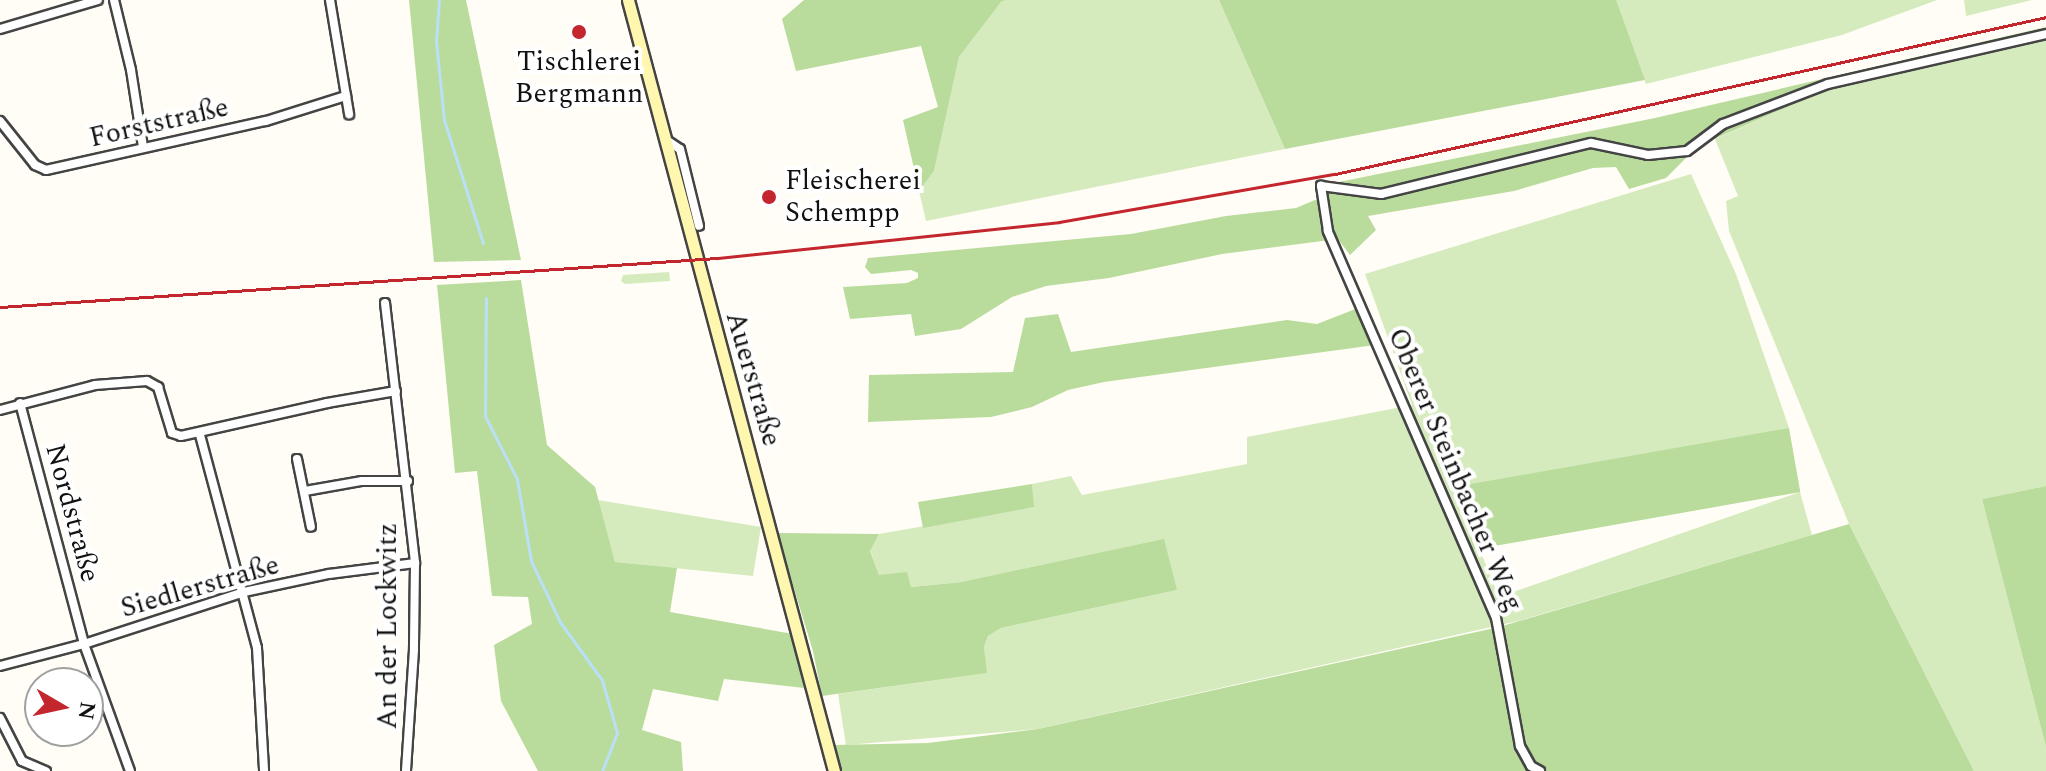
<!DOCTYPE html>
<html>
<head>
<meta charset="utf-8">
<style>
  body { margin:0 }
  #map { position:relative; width:2046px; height:771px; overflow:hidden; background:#fffdf5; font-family:Spectral,serif }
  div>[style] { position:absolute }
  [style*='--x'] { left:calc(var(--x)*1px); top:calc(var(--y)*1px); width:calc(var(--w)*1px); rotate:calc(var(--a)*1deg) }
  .green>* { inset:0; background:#d5ebbd }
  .forest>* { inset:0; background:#b9dc9c; transform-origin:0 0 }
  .stream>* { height:3px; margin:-1.5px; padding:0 1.5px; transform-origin:1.5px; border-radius:1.5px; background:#b9e0f7 }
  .roads { filter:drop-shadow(2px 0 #444) drop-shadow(-2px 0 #444) drop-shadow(0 2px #444) drop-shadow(0 -2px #444) }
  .street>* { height:8px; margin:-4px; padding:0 4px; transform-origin:4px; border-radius:4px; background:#fff }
  .secondary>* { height:11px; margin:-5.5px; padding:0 5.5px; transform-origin:5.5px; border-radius:5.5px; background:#fff6b0 }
  .rail>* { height:3px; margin:-1.5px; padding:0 1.5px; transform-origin:1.5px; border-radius:1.5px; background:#c4262e }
  .dots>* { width:22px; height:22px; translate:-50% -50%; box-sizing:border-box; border:4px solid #fff; border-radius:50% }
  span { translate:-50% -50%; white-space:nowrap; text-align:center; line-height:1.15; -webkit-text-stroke:8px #fff; paint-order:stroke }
  .poi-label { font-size:28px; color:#111 }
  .left { translate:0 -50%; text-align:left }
  .street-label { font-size:28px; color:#111 }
  .north { position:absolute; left:24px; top:667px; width:80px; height:80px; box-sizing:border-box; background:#fff; border:2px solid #a0a0a0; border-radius:50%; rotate:99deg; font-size:22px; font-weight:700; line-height:32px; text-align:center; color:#111 }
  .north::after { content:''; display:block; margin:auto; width:28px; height:36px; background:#c4262e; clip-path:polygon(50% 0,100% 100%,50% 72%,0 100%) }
</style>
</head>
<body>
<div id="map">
  <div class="green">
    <div style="clip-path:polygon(1006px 0,1219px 0,1285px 149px,926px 221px,919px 191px,934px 171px,959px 57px,1001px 2px)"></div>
    <div style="clip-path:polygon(1615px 0,1937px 0,1842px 35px,1646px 84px)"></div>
    <div style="clip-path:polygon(1964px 0,2032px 0,1966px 16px)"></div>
    <div style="clip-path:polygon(2046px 39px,2046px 486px,1982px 499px,2046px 747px,2046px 771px,1974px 771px,1849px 524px,1729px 231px,1726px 201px,1738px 196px,1715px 139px,1822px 92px)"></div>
    <div style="clip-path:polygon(1691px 174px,1736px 274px,1789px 428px,1473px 533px,1499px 597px,1800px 492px,1812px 535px,1518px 621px,1038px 729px,846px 745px,838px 694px,986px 673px,984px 647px,988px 636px,1001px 628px,1177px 590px,962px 582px,910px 587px,879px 575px,870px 550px,879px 534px,1033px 507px,1032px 484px,1071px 476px,1082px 495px,1247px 464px,1247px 437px,1412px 405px,1365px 274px)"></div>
    <div style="clip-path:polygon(669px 272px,670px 281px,625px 284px,621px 281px,623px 275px)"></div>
    <div style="clip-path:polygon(598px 500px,761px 527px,753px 576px,615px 562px)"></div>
  </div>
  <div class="forest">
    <div style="clip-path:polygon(409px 0,466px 0,521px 260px,434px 262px)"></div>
    <div style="clip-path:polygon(804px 0,1006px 0,1001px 2px,959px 57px,934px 171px,919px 191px,903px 120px,938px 107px,921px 46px,796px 71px,782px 19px)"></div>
    <div style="clip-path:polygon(1219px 0,1616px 0,1645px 80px,1285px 149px)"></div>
    <div style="clip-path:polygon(2046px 27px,2046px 39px,1822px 92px,1698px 146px,1666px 178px,1629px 189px,1616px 167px,1593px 168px,1514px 191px,1368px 216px,1376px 230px,1350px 255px,1338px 239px,1222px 254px,1109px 278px,1046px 286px,1012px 297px,961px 329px,915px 336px,911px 314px,850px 319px,843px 287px,907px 283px,918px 278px,918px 273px,911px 270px,871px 274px,865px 267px,868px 258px,1131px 234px,1226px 216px,1296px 208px,1322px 197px,1334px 183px,1655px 118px)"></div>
    <div style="clip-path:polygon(521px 280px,547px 445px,595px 487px,615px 562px,677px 568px,670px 612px,793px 634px,804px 688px,724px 679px,718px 701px,653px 689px,642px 730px,681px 742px,683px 771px,538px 771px,501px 701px,494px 645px,532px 624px,528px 597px,492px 596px,477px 471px,455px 473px,437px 285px)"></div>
    <div style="clip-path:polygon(1358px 308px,1375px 345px,1104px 382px,1068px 390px,1032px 407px,991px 417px,868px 422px,869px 375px,1013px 372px,1025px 318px,1058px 314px,1071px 352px,1287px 320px,1317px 324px)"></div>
    <div style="left:1789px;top:428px;width:65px;height:333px;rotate:80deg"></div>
    <div style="clip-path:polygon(1032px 484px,1034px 507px,923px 528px,918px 502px)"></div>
    <div style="clip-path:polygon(2046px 486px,2046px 747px,1982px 499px)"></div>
    <div style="clip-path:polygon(1849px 524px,1974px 771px,841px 771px,834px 745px,928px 743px,1038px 729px,1499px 627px)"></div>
    <div style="clip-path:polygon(777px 533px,879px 534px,870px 551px,879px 575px,907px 572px,911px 587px,962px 582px,1164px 539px,1177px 590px,1001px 628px,988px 636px,984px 647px,987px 673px,822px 696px,813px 651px)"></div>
  </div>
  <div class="stream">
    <div style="--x:439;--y:0;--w:41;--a:94.2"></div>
    <div style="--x:436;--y:41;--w:79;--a:84.2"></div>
    <div style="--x:444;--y:120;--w:129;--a:72.4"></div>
    <div style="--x:486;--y:298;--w:118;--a:90.5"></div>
    <div style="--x:485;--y:416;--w:71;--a:63.1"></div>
    <div style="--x:517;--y:479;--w:83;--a:80.3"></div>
    <div style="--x:531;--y:561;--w:68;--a:64.6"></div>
    <div style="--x:560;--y:622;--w:72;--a:54.1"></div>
    <div style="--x:602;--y:680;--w:55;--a:74.2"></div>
    <div style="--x:617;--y:733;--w:41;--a:111.5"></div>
  </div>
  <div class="roads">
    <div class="street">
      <div style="--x:114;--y:0;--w:72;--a:76.3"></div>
      <div style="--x:131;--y:70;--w:78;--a:81.1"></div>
      <div style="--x:330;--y:0;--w:116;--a:80.5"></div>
      <div style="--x:0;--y:29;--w:102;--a:-16.5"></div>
      <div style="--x:0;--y:121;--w:56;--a:51.5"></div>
      <div style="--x:35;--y:165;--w:12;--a:24"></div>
      <div style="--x:46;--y:170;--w:225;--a:-12.6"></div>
      <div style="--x:266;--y:121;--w:84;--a:-17.4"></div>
      <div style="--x:668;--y:141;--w:14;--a:34"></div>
      <div style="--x:680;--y:149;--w:79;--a:76.1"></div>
      <div style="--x:385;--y:303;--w:262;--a:83.4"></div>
      <div style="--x:415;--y:563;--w:87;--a:90.7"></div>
      <div style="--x:414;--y:650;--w:121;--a:93.8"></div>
      <div style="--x:20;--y:403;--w:249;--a:75.1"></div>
      <div style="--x:84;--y:644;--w:135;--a:70.1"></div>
      <div style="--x:0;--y:410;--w:98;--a:-14.7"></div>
      <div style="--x:95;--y:385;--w:52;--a:-4.4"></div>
      <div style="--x:147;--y:381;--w:13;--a:29"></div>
      <div style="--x:158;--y:387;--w:48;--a:73.1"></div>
      <div style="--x:172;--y:433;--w:9;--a:18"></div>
      <div style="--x:181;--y:436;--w:150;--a:-12.7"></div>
      <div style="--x:327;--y:403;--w:70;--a:-9.9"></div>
      <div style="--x:200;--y:435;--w:220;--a:75"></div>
      <div style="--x:257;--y:648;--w:123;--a:86.7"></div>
      <div style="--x:297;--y:459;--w:69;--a:78.4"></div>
      <div style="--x:305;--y:491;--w:58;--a:-10"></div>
      <div style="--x:362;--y:481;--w:46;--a:0"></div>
      <div style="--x:0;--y:666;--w:87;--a:-14.7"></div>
      <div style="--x:84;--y:644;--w:168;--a:-18"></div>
      <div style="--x:244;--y:592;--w:87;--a:-12"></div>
      <div style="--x:329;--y:574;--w:87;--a:-7.3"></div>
      <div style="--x:0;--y:718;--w:48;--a:62.9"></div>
      <div style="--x:22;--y:761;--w:26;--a:23"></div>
      <div style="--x:1540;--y:771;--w:10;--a:-151"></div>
      <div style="--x:1531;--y:766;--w:23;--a:-119"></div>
      <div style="--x:1520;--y:746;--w:130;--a:-100.6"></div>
      <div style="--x:1496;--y:618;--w:422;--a:-113.5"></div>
      <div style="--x:1328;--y:231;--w:46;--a:-98.8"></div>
      <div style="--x:1321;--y:186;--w:61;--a:7.6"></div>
      <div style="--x:1381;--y:194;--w:216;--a:-13.7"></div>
      <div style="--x:1591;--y:143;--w:58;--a:11.9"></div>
      <div style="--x:1648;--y:155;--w:39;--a:-6"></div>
      <div style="--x:1687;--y:151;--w:45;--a:-36.9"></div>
      <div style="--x:1723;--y:124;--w:112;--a:-20.9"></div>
      <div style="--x:1828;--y:84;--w:224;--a:-12.9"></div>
    </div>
    <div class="secondary">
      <div style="--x:628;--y:0;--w:798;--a:75.04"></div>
    </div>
  </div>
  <div class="rail">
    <div style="--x:0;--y:307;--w:719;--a:-3.91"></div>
    <div style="--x:717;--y:258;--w:344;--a:-6"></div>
    <div style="--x:1059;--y:222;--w:280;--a:-9.9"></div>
    <div style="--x:1335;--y:174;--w:728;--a:-12.45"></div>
  </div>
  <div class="dots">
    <div style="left:579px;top:32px;background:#c4262e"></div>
    <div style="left:769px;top:197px;background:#c4262e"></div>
  </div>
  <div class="poi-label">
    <span style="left:579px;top:78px">Tischlerei<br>Bergmann</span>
    <span class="left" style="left:785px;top:197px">Fleischerei<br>Schempp</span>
  </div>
  <div class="street-label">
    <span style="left:159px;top:123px;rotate:-13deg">Forststraße</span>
    <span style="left:753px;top:379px;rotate:74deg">Auerstraße</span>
    <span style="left:1455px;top:470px;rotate:67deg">Oberer Steinbacher Weg</span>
    <span style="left:72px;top:513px;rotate:75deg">Nordstraße</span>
    <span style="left:200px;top:587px;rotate:-16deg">Siedlerstraße</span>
    <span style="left:388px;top:626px;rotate:-90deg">An der Lockwitz</span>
  </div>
  <div class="north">N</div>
</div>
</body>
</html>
